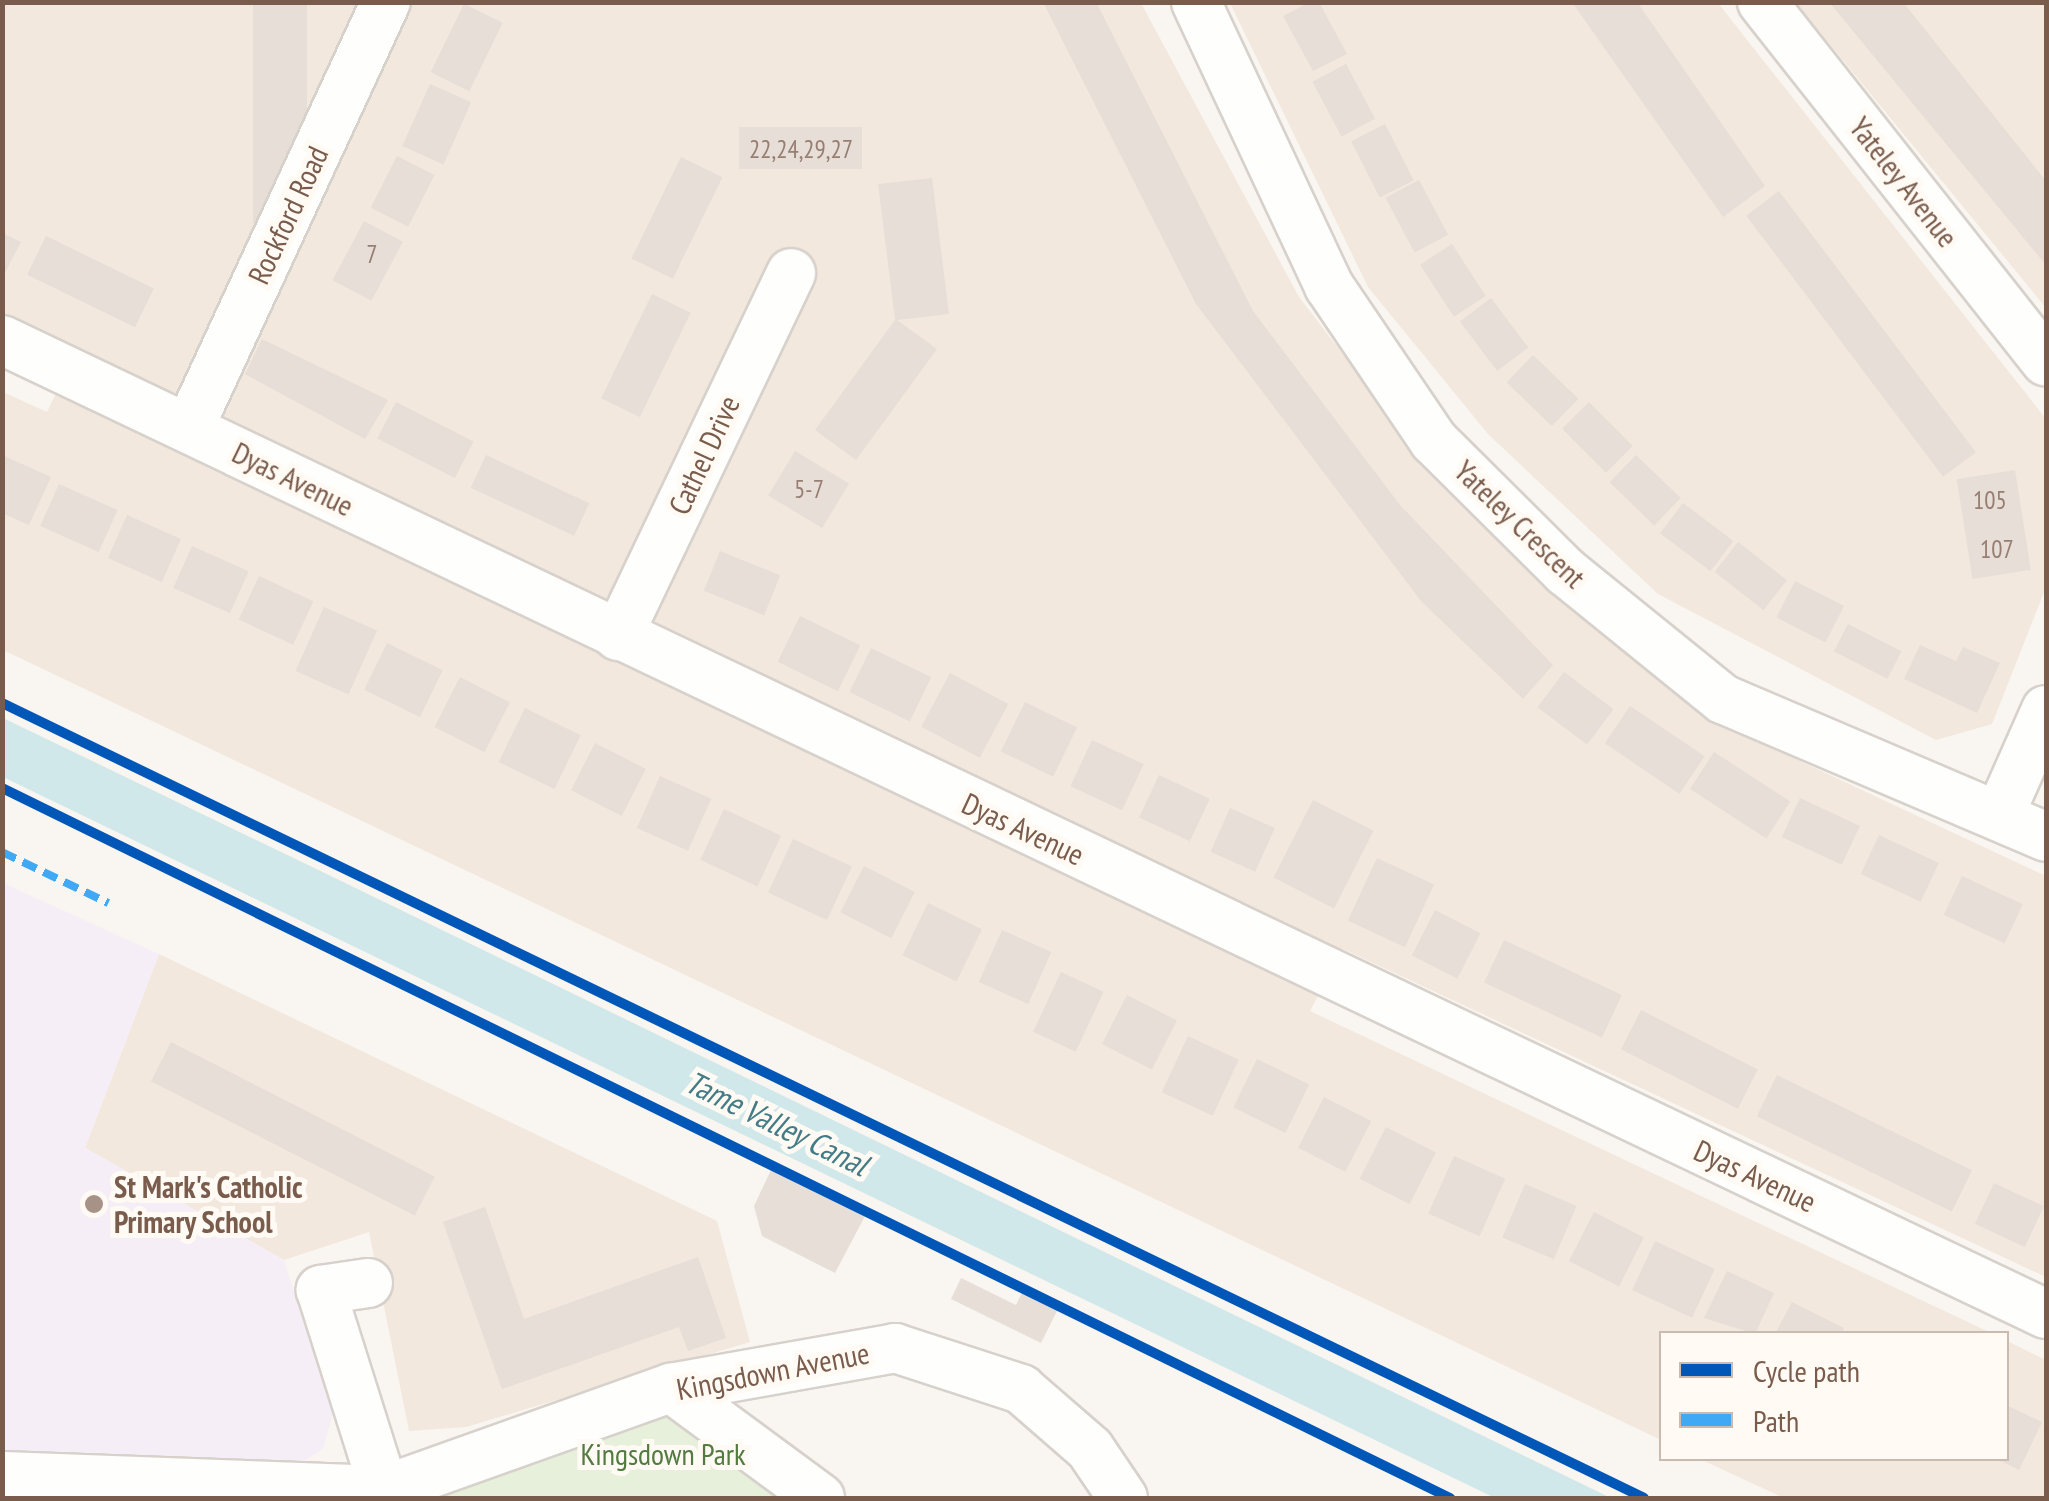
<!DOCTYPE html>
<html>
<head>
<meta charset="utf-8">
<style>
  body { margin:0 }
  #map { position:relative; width:2049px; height:1501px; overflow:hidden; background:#f9f5f0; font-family:"PT Sans Narrow",sans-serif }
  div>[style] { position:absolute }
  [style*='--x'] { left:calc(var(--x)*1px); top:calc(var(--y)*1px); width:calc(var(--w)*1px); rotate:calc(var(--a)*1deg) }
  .residential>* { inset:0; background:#f2e8de }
  .education>* { inset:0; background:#f6eef6 }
  .green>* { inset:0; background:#e7f0db }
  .water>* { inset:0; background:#d0e8ea }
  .building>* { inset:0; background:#e6ded7; transform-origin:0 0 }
  .roads { filter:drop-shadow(2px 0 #d7d1cb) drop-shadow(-2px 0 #d7d1cb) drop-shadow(0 2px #d7d1cb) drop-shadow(0 -2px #d7d1cb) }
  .minor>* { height:48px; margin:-24px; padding:0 24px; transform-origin:24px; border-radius:24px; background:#fefefd }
  .quiet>* { height:8px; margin-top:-4px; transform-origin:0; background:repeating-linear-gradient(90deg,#3fa9f5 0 15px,transparent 0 23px) }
  .cycleway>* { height:10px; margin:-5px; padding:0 5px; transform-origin:5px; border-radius:5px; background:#0057b8 }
  .dots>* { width:28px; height:28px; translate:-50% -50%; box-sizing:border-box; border:5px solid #fffaf3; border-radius:50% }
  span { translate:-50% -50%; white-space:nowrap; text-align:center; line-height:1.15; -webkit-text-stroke:10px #fffaf3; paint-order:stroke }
  .number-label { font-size:25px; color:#977e72 }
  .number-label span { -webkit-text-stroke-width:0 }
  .street-label { font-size:30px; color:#7a5c4d }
  .poi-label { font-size:30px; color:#7a5c4d; font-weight:700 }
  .left { translate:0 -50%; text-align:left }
  .park-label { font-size:30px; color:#537a41 }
  .water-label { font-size:32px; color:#437c86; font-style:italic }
  .frame { position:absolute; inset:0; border:5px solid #7a5c4d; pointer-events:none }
  .legend { position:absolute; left:1659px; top:1331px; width:350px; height:130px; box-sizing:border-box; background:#fffaf3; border:2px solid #cabbb1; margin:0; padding:12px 18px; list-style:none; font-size:30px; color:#7a5c4d }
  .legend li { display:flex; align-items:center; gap:20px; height:50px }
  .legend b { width:50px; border:2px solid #cabbb1 }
</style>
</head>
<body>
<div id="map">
  <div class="residential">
    <div style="clip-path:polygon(3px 3px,1141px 3px,1299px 297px,1436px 475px,1662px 677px,1755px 740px,2046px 876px,2046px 1277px,1343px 949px,1310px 1011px,1991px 1333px,1662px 1334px,1661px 1440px,3px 650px,3px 392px,47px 412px,75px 354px,3px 319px)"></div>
    <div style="clip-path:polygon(1230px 3px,1718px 3px,2046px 419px,2046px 587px,1992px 724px,1936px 740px,1658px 594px,1488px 434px,1368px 287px)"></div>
    <div style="clip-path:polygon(1796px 3px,2046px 3px,2046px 308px)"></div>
    <div style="clip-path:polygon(159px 954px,717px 1221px,750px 1342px,466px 1427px,409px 1431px,369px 1232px,284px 1260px,85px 1148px)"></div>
    <div style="clip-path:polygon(2007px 1341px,2046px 1360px,2046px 1498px,1784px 1498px,1700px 1459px,2006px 1458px)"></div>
  </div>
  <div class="education">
    <div style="clip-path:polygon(3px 883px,159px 954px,85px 1148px,284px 1260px,333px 1413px,323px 1449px,289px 1470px,3px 1463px)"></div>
  </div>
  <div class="green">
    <div style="clip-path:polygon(672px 1402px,788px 1498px,397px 1498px)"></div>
  </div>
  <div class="water">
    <div style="clip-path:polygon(3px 718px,304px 863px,1611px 1498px,1495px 1498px,3px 777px)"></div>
  </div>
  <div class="building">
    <div style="left:253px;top:2px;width:54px;height:221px"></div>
    <div style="clip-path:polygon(1043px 2px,1096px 2px,1253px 311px,1400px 505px,1553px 665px,1523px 699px,1421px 601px,1196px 304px)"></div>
    <div style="clip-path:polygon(1310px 2px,1319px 2px,1347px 54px,1313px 71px,1283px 16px)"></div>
    <div style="clip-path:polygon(1572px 2px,1637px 2px,1765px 186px,1723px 217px)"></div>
    <div style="clip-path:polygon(1829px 2px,1903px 2px,2046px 181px,2046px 265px)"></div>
    <div style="left:464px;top:4px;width:43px;height:76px;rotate:26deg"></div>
    <div style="left:1346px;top:64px;width:62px;height:38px;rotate:62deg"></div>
    <div style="left:430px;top:84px;width:45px;height:68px;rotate:24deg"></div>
    <div style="left:1385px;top:124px;width:63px;height:38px;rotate:63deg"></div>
    <div style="left:862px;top:127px;width:42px;height:123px;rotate:90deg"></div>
    <div style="left:397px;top:156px;width:42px;height:58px;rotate:27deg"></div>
    <div style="left:681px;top:157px;width:46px;height:113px;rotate:26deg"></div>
    <div style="clip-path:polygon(932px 178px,949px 314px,897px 320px,937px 349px,856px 460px,815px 430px,895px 320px,878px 184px)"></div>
    <div style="left:1419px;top:180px;width:62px;height:38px;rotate:62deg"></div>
    <div style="left:1779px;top:191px;width:327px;height:41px;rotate:53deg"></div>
    <div style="left:364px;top:221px;width:44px;height:67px;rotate:28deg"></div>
    <div style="clip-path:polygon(2px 233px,21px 242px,2px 278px)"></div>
    <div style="left:46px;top:236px;width:120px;height:43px;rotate:26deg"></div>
    <div style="left:1452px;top:244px;width:62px;height:38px;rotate:57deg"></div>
    <div style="left:652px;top:294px;width:43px;height:116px;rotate:26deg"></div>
    <div style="left:1491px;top:298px;width:62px;height:39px;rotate:53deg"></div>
    <div style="clip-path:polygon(262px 339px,388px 400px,365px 439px,245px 374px)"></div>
    <div style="left:1533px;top:355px;width:63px;height:38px;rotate:44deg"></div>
    <div style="left:396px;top:402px;width:87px;height:41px;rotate:27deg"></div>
    <div style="left:1589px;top:402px;width:62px;height:38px;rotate:45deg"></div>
    <div style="left:795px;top:451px;width:63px;height:52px;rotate:31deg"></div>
    <div style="clip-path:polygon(2px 455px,51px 477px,29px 525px,2px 513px)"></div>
    <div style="left:486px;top:455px;width:114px;height:36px;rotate:25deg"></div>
    <div style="left:1636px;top:455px;width:62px;height:38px;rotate:44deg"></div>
    <div style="left:2015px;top:470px;width:101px;height:59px;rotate:81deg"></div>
    <div style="left:59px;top:484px;width:64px;height:46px;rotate:24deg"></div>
    <div style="left:1683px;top:503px;width:63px;height:38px;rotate:37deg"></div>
    <div style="left:127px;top:515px;width:59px;height:47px;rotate:24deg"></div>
    <div style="left:1738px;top:542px;width:62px;height:38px;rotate:38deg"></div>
    <div style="left:192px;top:546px;width:62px;height:46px;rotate:24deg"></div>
    <div style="left:720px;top:551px;width:65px;height:43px;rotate:22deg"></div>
    <div style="left:259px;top:576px;width:60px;height:48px;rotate:25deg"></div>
    <div style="left:1795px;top:581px;width:55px;height:41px;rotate:27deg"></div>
    <div style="left:324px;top:607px;width:58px;height:70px;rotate:24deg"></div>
    <div style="left:800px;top:616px;width:67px;height:51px;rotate:26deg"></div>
    <div style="left:1848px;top:624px;width:60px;height:31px;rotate:27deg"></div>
    <div style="left:387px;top:643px;width:62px;height:52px;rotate:26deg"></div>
    <div style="clip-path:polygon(1920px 645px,1956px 661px,1963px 647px,2000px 663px,1977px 713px,1904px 679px)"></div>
    <div style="left:871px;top:648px;width:67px;height:49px;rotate:26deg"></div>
    <div style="left:1564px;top:672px;width:62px;height:44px;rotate:37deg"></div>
    <div style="left:950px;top:673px;width:66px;height:61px;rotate:28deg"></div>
    <div style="left:460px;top:677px;width:56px;height:56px;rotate:27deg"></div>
    <div style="left:1025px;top:702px;width:58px;height:55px;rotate:26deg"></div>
    <div style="left:1630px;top:706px;width:90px;height:45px;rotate:34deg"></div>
    <div style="left:525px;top:708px;width:62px;height:60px;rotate:26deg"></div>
    <div style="left:1092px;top:740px;width:57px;height:51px;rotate:25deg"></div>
    <div style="left:595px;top:743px;width:57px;height:53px;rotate:27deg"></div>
    <div style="left:1714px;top:752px;width:91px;height:44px;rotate:33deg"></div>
    <div style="left:1159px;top:775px;width:56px;height:47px;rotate:25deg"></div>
    <div style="left:660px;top:776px;width:56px;height:57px;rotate:24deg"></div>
    <div style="left:1800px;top:798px;width:66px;height:43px;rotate:25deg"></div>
    <div style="left:1313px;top:800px;width:68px;height:87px;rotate:27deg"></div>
    <div style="left:1230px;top:808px;width:49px;height:48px;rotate:24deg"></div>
    <div style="left:724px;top:809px;width:63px;height:56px;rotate:25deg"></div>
    <div style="left:1879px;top:835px;width:66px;height:43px;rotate:25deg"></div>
    <div style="left:793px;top:839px;width:65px;height:59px;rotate:25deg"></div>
    <div style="left:1377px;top:858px;width:63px;height:69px;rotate:25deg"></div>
    <div style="left:864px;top:866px;width:57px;height:52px;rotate:27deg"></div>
    <div style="left:1962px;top:876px;width:67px;height:43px;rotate:25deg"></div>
    <div style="left:928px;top:903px;width:60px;height:58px;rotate:26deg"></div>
    <div style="left:1435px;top:910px;width:51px;height:51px;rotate:27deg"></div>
    <div style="left:1002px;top:930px;width:54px;height:57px;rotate:24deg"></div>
    <div style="left:1504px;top:940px;width:130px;height:47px;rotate:25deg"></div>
    <div style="left:1061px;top:972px;width:47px;height:66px;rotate:25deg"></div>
    <div style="left:1127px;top:995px;width:56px;height:55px;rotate:27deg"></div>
    <div style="left:1641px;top:1010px;width:131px;height:44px;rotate:27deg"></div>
    <div style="left:1188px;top:1036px;width:56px;height:62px;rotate:25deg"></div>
    <div style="left:171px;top:1042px;width:296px;height:44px;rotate:27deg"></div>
    <div style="left:1257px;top:1059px;width:58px;height:54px;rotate:26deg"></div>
    <div style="left:1777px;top:1075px;width:217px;height:46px;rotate:26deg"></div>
    <div style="left:1324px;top:1097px;width:53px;height:57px;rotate:27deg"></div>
    <div style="left:1386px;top:1127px;width:56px;height:58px;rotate:27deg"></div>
    <div style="left:1454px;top:1156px;width:56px;height:63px;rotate:24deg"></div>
    <div style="clip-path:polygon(771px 1170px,865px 1216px,835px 1273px,762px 1236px,754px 1206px)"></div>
    <div style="left:1994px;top:1183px;width:55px;height:45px;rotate:25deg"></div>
    <div style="left:1525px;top:1184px;width:56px;height:58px;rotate:23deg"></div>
    <div style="clip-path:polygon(485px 1207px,524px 1319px,698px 1257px,726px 1338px,688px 1351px,679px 1327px,502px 1389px,443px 1222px)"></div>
    <div style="left:1594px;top:1212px;width:56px;height:55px;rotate:27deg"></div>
    <div style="left:1655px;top:1241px;width:66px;height:54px;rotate:25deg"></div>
    <div style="clip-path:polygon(1727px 1271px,1774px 1293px,1755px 1334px,1704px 1318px)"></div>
    <div style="clip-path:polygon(961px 1278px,1016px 1305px,1024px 1288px,1060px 1305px,1041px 1343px,951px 1299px)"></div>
    <div style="clip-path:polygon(1792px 1302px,1844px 1328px,1841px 1334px,1775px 1334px)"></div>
    <div style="clip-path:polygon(2006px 1405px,2042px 1422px,2019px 1470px,1995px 1458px,2006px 1458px)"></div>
  </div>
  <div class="roads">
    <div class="minor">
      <div style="--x:1196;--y:2;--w:314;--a:64.9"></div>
      <div style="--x:1329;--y:286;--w:187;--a:55.9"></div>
      <div style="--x:1434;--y:441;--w:186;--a:44.8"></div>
      <div style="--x:1566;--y:572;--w:202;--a:39"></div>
      <div style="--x:1723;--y:699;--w:351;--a:23.1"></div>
      <div style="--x:1762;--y:2;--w:458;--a:51.7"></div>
      <div style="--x:2;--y:340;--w:2264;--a:25.48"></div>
      <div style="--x:189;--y:428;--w:469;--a:-65.2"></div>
      <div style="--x:618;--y:636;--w:402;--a:-64.5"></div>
      <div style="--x:1999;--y:816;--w:116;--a:-66.1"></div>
      <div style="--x:368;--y:1283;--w:48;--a:171.5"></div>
      <div style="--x:321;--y:1290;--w:210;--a:72.5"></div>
      <div style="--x:671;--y:1388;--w:185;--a:36.4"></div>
      <div style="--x:2;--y:1476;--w:382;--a:2.1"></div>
      <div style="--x:384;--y:1490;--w:305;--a:-19.6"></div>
      <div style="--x:671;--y:1388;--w:228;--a:-10.1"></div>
      <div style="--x:895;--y:1348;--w:133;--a:18"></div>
      <div style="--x:1021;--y:1389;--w:91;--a:41"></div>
      <div style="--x:1090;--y:1449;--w:59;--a:56"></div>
    </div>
  </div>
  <div class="quiet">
    <div style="--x:2;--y:852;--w:118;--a:25.7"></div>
  </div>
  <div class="cycleway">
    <div style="--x:2;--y:703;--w:1824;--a:25.83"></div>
    <div style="--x:2;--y:788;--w:1613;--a:26.12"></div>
  </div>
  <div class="dots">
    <div style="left:94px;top:1204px;background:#a69286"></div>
  </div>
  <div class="number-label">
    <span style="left:801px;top:149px">22,24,29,27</span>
    <span style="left:372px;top:254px">7</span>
    <span style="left:809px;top:489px">5-7</span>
    <span style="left:1990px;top:500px">105</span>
    <span style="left:1997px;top:549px">107</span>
  </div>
  <div class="street-label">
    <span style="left:1904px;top:182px;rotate:52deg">Yateley Avenue</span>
    <span style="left:288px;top:215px;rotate:-65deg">Rockford Road</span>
    <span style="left:704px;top:455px;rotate:-65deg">Cathel Drive</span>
    <span style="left:293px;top:479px;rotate:26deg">Dyas Avenue</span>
    <span style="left:1520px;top:524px;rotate:44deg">Yateley Crescent</span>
    <span style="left:1023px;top:829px;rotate:25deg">Dyas Avenue</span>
    <span style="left:1755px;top:1176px;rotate:25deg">Dyas Avenue</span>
    <span style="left:773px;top:1371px;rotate:-11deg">Kingsdown Avenue</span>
  </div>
  <div class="poi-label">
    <span class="left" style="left:114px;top:1204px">St Mark's Catholic<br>Primary School</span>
  </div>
  <div class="park-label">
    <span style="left:663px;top:1454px">Kingsdown Park</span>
  </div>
  <div class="water-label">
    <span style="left:777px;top:1123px;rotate:26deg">Tame Valley Canal</span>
  </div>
  <div class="frame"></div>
  <ul class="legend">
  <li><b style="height:12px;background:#0057b8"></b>Cycle path</li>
  <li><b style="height:12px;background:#3fa9f5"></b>Path</li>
  </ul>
</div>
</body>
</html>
